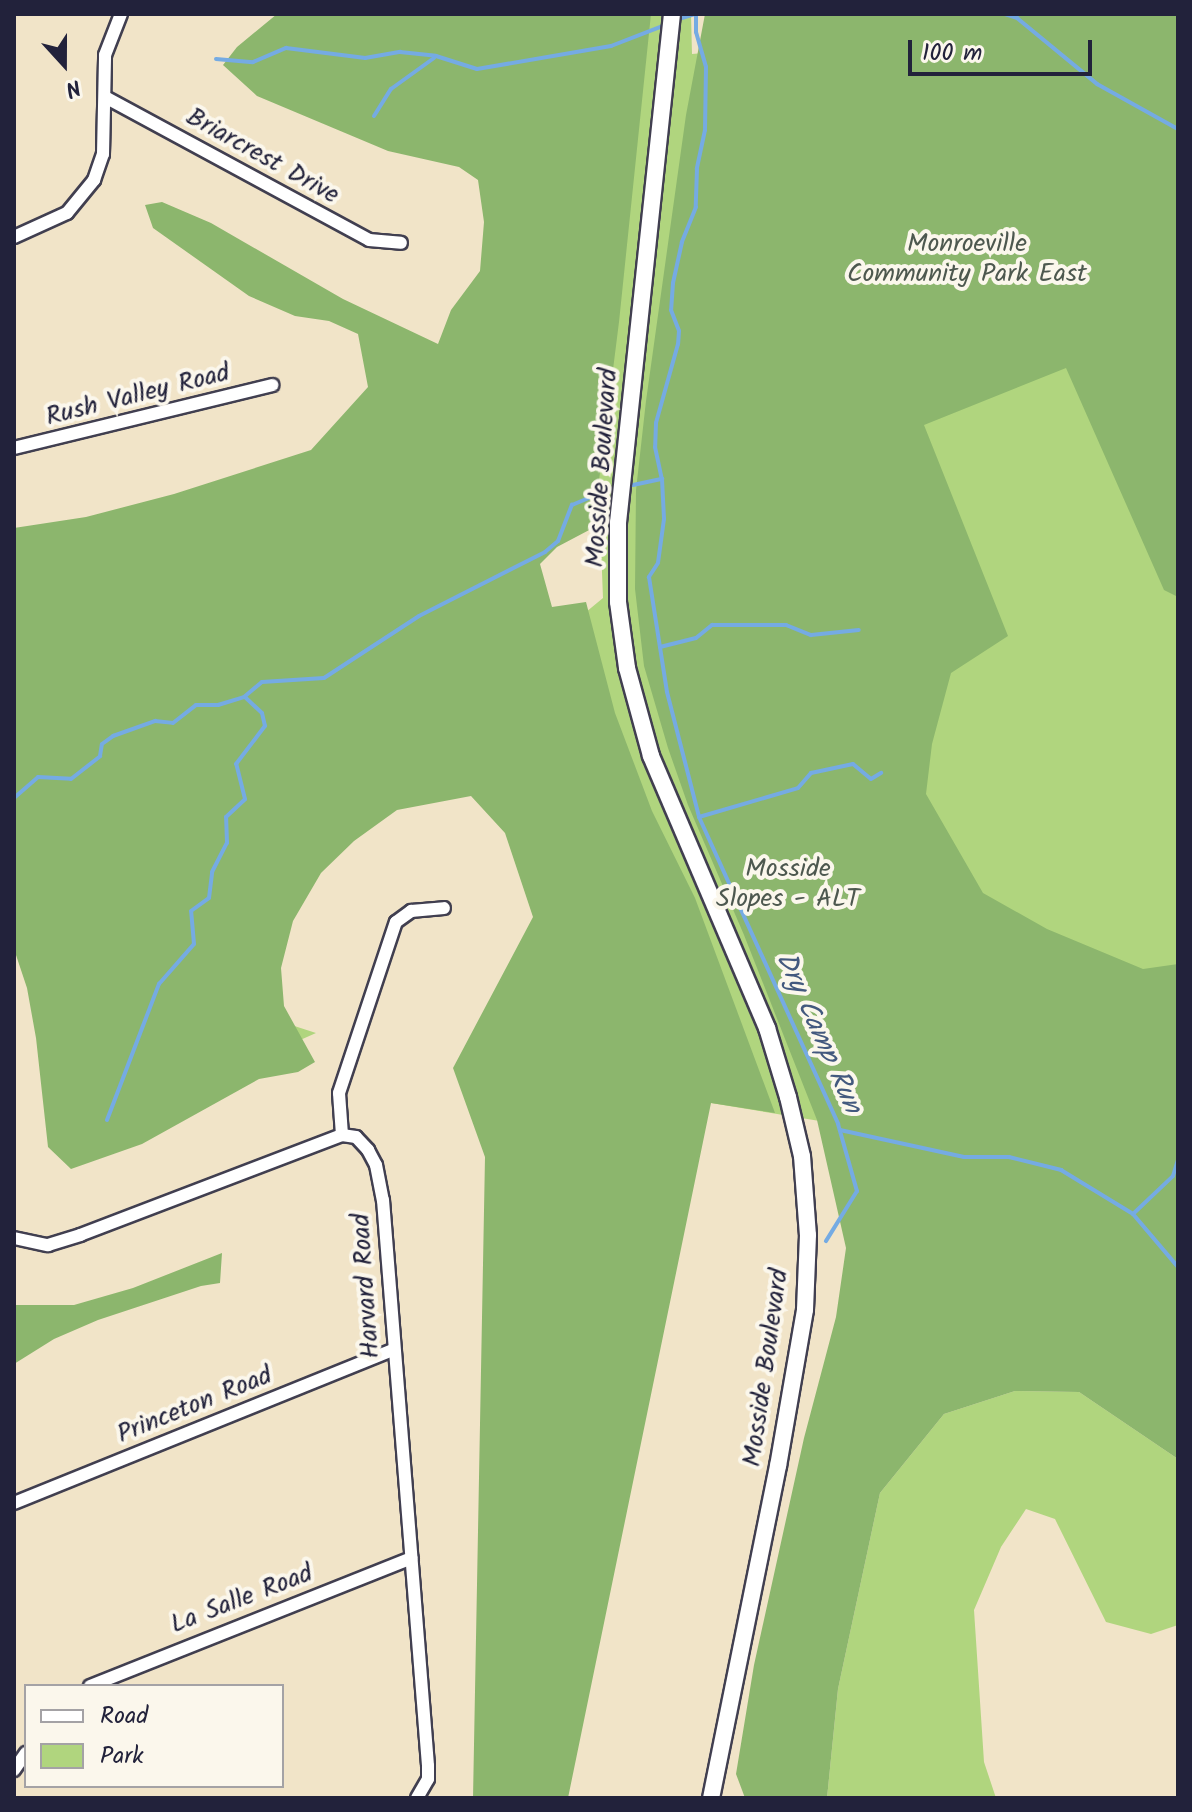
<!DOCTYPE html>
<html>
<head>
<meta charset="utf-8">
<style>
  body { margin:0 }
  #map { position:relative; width:1192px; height:1812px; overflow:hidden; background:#f1e4c8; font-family:Kalam,sans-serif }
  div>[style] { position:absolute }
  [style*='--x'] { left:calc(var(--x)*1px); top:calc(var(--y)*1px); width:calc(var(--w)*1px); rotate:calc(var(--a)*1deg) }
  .green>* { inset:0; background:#b0d57e }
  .forest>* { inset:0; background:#8cb66d }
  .stream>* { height:4px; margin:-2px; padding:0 2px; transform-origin:2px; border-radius:2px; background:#75abe3 }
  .roads { filter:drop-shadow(2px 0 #413f50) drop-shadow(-2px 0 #413f50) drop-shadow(0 2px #413f50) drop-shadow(0 -2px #413f50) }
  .minor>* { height:12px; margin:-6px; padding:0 6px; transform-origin:6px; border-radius:6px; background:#fff }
  .major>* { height:16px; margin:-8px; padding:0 8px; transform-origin:8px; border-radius:8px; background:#fff }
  span { translate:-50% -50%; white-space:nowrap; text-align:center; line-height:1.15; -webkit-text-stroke:8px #fbf7ec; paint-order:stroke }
  .street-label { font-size:26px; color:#22223b }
  .park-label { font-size:26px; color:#4d584f }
  .water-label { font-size:28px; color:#43597e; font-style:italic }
  .frame { position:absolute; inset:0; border:16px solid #22223b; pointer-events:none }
  .legend { position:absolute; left:24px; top:1684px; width:260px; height:104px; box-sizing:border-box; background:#fbf7ec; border:2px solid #a4a2a5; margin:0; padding:10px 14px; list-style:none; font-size:24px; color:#22223b }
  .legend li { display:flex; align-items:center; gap:16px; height:40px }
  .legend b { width:40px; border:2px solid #a4a2a5 }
  .north { position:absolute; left:24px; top:24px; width:80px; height:80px; -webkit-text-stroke:6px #fbf7ec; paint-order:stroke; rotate:159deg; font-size:22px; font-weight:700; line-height:32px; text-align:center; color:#22223b }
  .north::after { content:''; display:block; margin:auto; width:28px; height:36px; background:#22223b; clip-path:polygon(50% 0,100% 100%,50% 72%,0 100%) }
  .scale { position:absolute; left:908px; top:40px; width:184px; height:36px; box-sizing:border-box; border:4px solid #22223b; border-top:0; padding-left:10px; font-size:24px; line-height:28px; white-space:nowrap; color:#22223b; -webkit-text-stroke:6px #fbf7ec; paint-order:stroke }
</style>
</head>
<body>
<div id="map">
  <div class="green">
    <div style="clip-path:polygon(evenodd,598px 14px,691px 14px,692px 54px,1178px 14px,1178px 1217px,1098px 1167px,711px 1103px,474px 760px,296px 867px,245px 1010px,316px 1033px,161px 1102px,14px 829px,14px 593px,121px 673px,449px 379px,598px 14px,599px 494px,603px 598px,500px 683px,500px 568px,599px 494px)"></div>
    <div style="clip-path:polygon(1015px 1391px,1079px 1392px,1178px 1459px,1178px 1625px,1151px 1634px,1106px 1622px,1055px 1519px,1026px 1509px,1001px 1547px,974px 1610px,984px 1762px,996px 1798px,827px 1798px,838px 1689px,880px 1493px,944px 1414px)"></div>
  </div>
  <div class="forest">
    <div style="clip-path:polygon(277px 14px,651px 14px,619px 322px,593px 528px,557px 547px,540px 564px,552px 607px,586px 602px,615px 713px,652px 811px,695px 898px,775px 1113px,711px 1103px,568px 1798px,473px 1798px,485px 1157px,453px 1068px,533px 917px,505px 833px,471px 796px,397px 810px,354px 841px,321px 873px,293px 921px,281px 968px,284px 1006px,315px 1062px,298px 1072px,259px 1079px,142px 1144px,71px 1169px,48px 1147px,36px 1038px,27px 988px,14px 949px,14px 528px,86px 517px,174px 494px,311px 450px,368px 387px,358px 334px,329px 321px,295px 316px,249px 296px,153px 228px,145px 205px,162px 202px,211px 223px,343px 299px,438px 344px,451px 310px,480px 271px,484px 222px,478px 180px,459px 167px,388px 151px,257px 96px,223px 65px,237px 47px)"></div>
    <div style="clip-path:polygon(705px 14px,1178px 14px,1178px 597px,1164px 590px,1066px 368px,924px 425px,1008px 636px,951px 673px,932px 744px,926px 794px,983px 893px,1047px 929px,1143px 969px,1178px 964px,1178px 1459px,1079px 1392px,1015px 1391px,944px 1414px,880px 1493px,838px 1689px,827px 1798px,745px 1798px,736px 1774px,754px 1665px,804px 1438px,836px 1317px,846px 1248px,817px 1120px,744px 935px,688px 805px,668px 748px,644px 666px,635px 589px,636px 490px,646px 401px,686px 115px)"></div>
    <div style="clip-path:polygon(222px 1253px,220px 1283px,201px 1286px,98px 1320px,54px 1339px,14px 1364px,14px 1305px,74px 1305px,133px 1288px)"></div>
  </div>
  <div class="stream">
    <div style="--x:696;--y:14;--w:18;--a:90"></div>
    <div style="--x:696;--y:32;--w:36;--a:74"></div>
    <div style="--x:706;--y:67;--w:63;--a:90.9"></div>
    <div style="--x:705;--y:130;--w:40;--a:102"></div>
    <div style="--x:697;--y:169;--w:38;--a:92"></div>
    <div style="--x:696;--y:207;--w:38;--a:112"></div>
    <div style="--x:682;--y:242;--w:42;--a:102.4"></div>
    <div style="--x:673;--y:283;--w:27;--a:94"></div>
    <div style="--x:671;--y:310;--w:22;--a:69"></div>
    <div style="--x:679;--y:331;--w:13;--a:94"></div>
    <div style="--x:678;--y:344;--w:82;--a:105.6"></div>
    <div style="--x:656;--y:423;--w:24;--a:92"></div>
    <div style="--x:655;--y:447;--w:33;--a:78"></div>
    <div style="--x:662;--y:479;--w:40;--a:87.1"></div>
    <div style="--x:664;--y:519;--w:44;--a:97.8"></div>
    <div style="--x:658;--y:563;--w:17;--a:123"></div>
    <div style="--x:649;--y:577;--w:116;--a:81.1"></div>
    <div style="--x:667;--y:692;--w:129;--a:75.6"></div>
    <div style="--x:699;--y:817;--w:337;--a:65.6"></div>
    <div style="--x:838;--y:1124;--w:70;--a:74.2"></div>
    <div style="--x:857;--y:1191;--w:59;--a:121.8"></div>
    <div style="--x:1005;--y:14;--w:13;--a:18"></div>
    <div style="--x:1017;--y:18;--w:104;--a:39.5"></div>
    <div style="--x:1097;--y:84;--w:93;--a:29.1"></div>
    <div style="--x:682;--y:18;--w:14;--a:-17"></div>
    <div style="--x:216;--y:59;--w:37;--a:5"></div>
    <div style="--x:253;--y:62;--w:36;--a:-23"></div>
    <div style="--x:286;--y:48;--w:80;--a:7.2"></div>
    <div style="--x:365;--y:58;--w:36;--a:-10"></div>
    <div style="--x:400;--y:52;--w:36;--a:6"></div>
    <div style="--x:436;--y:56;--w:43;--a:17.6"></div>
    <div style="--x:477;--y:69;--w:136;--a:-9.7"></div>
    <div style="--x:611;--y:46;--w:53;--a:-21.2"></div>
    <div style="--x:374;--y:116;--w:32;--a:-58"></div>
    <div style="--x:391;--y:89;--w:53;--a:-35.8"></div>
    <div style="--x:633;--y:485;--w:30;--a:-12"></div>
    <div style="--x:660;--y:647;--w:37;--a:-14"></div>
    <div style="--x:696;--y:638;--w:21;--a:-39"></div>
    <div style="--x:712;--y:625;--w:74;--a:0"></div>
    <div style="--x:786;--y:625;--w:27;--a:22"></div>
    <div style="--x:811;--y:635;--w:48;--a:-5.9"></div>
    <div style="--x:14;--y:798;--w:32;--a:-41"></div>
    <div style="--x:38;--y:777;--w:33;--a:3"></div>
    <div style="--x:71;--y:779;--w:37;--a:-38"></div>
    <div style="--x:100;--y:756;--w:12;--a:-81"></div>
    <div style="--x:102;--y:744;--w:14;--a:-36"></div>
    <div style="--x:113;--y:736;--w:45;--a:-19.7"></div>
    <div style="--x:155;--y:721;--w:18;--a:6"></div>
    <div style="--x:173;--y:723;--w:29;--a:-38"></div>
    <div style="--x:196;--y:705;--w:22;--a:0"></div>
    <div style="--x:218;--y:705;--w:27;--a:-17"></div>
    <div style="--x:244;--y:697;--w:23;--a:-40"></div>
    <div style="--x:262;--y:682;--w:62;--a:-3.7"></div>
    <div style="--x:324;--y:678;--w:113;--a:-33.1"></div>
    <div style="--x:419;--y:616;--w:141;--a:-26.9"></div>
    <div style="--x:545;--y:552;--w:17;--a:-40"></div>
    <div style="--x:558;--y:541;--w:39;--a:-69"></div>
    <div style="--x:572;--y:505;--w:41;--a:-22.8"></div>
    <div style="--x:699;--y:817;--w:103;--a:-16.3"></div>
    <div style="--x:798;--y:788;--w:20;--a:-49"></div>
    <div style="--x:811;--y:773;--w:43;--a:-12.1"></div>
    <div style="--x:853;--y:764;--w:23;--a:40"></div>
    <div style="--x:871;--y:779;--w:12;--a:-31"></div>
    <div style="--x:107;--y:1120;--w:146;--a:-69.1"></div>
    <div style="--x:159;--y:984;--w:53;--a:-48.8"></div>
    <div style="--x:194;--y:944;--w:33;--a:-95"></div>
    <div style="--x:191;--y:911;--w:22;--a:-36"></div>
    <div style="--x:209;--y:898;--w:26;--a:-83"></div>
    <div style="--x:212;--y:872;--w:33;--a:-63"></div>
    <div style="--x:227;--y:843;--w:26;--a:-92"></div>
    <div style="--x:226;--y:817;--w:26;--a:-43"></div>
    <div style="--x:245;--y:799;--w:36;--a:-104"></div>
    <div style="--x:236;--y:764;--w:48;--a:-52.7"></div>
    <div style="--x:265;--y:726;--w:13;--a:-103"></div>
    <div style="--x:262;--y:713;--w:23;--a:-137"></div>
    <div style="--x:840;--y:1130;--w:127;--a:12.3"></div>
    <div style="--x:964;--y:1157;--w:45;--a:0"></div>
    <div style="--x:1009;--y:1157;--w:54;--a:14"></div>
    <div style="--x:1061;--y:1170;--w:84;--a:31.4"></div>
    <div style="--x:1133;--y:1214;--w:70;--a:49.7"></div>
    <div style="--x:1133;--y:1214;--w:55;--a:-43.5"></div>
    <div style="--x:1173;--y:1176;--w:17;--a:-73"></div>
  </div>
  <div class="roads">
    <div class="minor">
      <div style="--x:105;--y:97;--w:300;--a:28.4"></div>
      <div style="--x:369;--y:240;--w:32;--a:5"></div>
      <div style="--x:14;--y:237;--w:58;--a:-24.4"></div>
      <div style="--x:67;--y:213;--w:43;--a:-50.7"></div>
      <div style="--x:94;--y:180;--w:28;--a:-71"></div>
      <div style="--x:103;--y:154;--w:99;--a:-88.8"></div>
      <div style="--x:105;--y:55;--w:44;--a:-68.7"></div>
      <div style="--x:14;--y:448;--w:266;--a:-13.7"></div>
      <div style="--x:342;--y:1135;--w:42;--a:-94.1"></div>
      <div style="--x:339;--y:1093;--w:180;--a:-71.6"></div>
      <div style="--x:396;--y:922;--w:19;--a:-36"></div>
      <div style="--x:411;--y:911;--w:33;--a:-5"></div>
      <div style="--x:14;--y:1238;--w:35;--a:12"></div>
      <div style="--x:48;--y:1245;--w:34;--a:-17"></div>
      <div style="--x:80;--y:1235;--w:280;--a:-20.9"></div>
      <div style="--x:342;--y:1135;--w:14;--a:8"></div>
      <div style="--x:356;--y:1137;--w:18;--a:47"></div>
      <div style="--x:368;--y:1150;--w:17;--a:62"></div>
      <div style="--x:376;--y:1165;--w:36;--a:79"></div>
      <div style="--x:383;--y:1200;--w:568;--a:85.45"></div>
      <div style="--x:428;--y:1766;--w:13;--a:90"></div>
      <div style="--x:428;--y:1779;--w:22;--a:120"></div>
      <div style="--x:14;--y:1503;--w:409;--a:-22"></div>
      <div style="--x:90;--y:1686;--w:346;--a:-21.7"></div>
      <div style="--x:14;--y:1770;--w:21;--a:-55"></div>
    </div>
    <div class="major">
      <div style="--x:672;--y:14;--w:512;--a:96.06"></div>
      <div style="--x:618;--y:523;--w:79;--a:90"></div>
      <div style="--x:618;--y:602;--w:67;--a:82.2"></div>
      <div style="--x:627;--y:668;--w:91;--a:74.7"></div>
      <div style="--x:651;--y:756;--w:296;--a:66.9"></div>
      <div style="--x:767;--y:1028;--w:72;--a:73.1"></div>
      <div style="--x:788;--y:1097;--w:61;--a:76.7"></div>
      <div style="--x:802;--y:1156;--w:79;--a:85.7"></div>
      <div style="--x:808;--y:1235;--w:75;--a:92.3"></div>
      <div style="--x:805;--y:1310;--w:158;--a:99.8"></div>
      <div style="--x:778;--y:1466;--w:339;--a:101.4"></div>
    </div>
  </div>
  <div class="street-label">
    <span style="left:262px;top:157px;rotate:29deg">Briarcrest Drive</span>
    <span style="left:138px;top:396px;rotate:-14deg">Rush Valley Road</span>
    <span style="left:603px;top:468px;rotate:-86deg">Mosside Boulevard</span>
    <span style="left:367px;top:1286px;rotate:-94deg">Harvard Road</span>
    <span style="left:767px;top:1368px;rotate:-82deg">Mosside Boulevard</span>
    <span style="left:195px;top:1406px;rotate:-22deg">Princeton Road</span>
    <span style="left:242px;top:1600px;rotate:-21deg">La Salle Road</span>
  </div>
  <div class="park-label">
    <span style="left:967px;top:260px">Monroeville<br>Community Park East</span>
    <span style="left:788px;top:885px">Mosside<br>Slopes - ALT</span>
  </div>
  <div class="water-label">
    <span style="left:818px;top:1033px;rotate:66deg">Dry Camp Run</span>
  </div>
  <div class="frame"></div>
  <ul class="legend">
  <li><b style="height:10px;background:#fff"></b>Road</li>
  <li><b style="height:22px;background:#b0d57e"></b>Park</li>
  </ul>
  <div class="north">N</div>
  <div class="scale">100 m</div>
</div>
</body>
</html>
